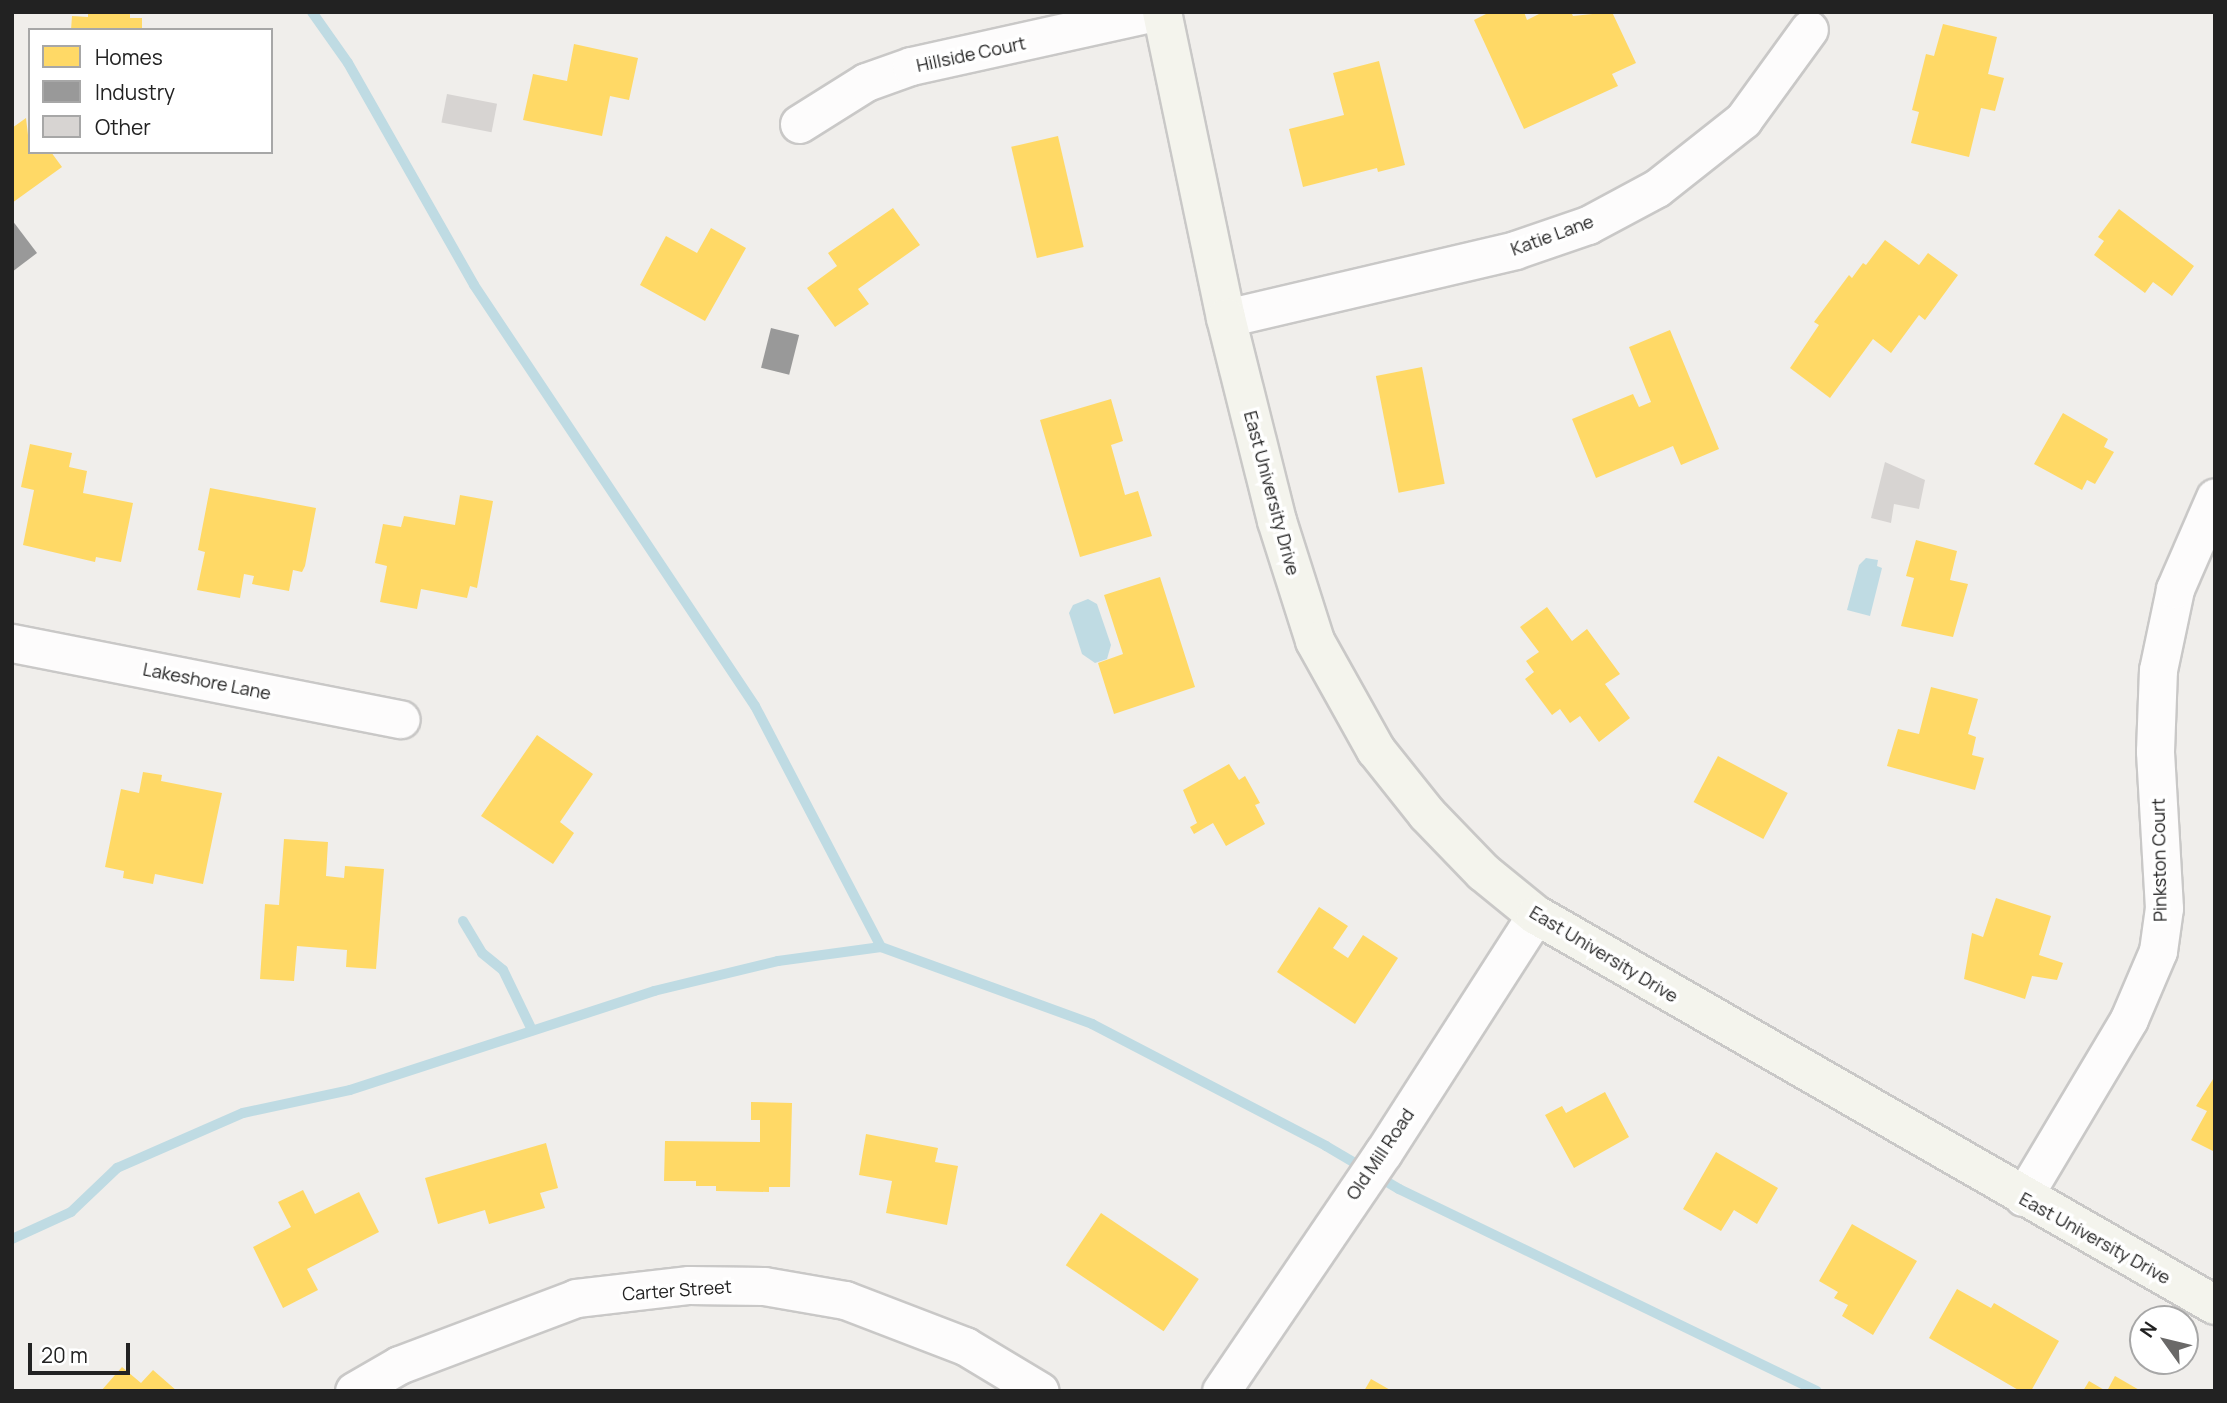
<!DOCTYPE html>
<html>
<head>
<meta charset="utf-8">
<style>
  body { margin:0 }
  #map { position:relative; width:2227px; height:1403px; overflow:hidden; background:#f0eeeb; font-family:Manrope,sans-serif }
  div>[style] { position:absolute }
  [style*='--x'] { left:calc(var(--x)*1px); top:calc(var(--y)*1px); width:calc(var(--w)*1px); rotate:calc(var(--a)*1deg) }
  .water>* { inset:0; background:#bfdbe3 }
  .homes>* { inset:0; background:#ffd966; transform-origin:0 0 }
  .industry>* { inset:0; background:#999; transform-origin:0 0 }
  .stream>* { height:10px; margin:-5px; padding:0 5px; transform-origin:5px; border-radius:5px; background:#bfdbe3 }
  .building>* { inset:0; background:#d7d4d2; transform-origin:0 0 }
  .roads { filter:drop-shadow(2px 0 #c9c8c7) drop-shadow(-2px 0 #c9c8c7) drop-shadow(0 2px #c9c8c7) drop-shadow(0 -2px #c9c8c7) }
  .street>* { height:37px; margin:-18.5px; padding:0 18.5px; transform-origin:18.5px; border-radius:18.5px; background:#fdfcfc }
  .secondary>* { height:38px; margin:-19px; padding:0 19px; transform-origin:19px; border-radius:19px; background:#f4f4ed }
  span { translate:-50% -50%; white-space:nowrap; text-align:center; line-height:1.15; -webkit-text-stroke:7px #fff; paint-order:stroke }
  .street-label { font-size:18px; color:#222 }
  .frame { position:absolute; inset:0; border:14px solid #222; pointer-events:none }
  .legend { position:absolute; left:28px; top:28px; width:245px; height:126px; box-sizing:border-box; background:#fff; border:2px solid #a7a7a7; margin:0; padding:9px 12px; list-style:none; font-size:21px; color:#222 }
  .legend li { display:flex; align-items:center; gap:14px; height:35px }
  .legend b { width:35px; border:2px solid #a7a7a7 }
  .north { position:absolute; left:2129px; top:1305px; width:70px; height:70px; box-sizing:border-box; background:#fff; border:2px solid #a7a7a7; border-radius:50%; rotate:304deg; font-size:19px; font-weight:700; line-height:28px; text-align:center; color:#222 }
  .north::after { content:''; display:block; margin:auto; width:24px; height:32px; background:#6a6968; clip-path:polygon(50% 0,100% 100%,50% 72%,0 100%) }
  .scale { position:absolute; left:28px; top:1343px; width:102px; height:32px; box-sizing:border-box; border:4px solid #222; border-top:0; padding-left:9px; font-size:21px; line-height:24px; white-space:nowrap; color:#222; -webkit-text-stroke:5px #fff; paint-order:stroke }
</style>
</head>
<body>
<div id="map">
  <div class="water">
    <div style="clip-path:polygon(1866px 558px,1878px 560px,1877px 566px,1882px 568px,1870px 616px,1847px 610px,1859px 565px)"></div>
    <div style="clip-path:polygon(1088px 599px,1097px 604px,1111px 645px,1107px 659px,1095px 663px,1082px 654px,1069px 613px,1073px 605px)"></div>
  </div>
  <div class="homes">
    <div style="clip-path:polygon(88px 12px,130px 12px,130px 18px,142px 18px,142px 30px,71px 30px,72px 16px,88px 17px)"></div>
    <div style="clip-path:polygon(1490px 12px,1524px 12px,1527px 20px,1543px 12px,1571px 12px,1573px 16px,1612px 12px,1636px 63px,1612px 74px,1618px 86px,1524px 129px,1474px 20px)"></div>
    <div style="clip-path:polygon(1943px 24px,1997px 37px,1988px 74px,2004px 78px,1995px 111px,1981px 108px,1969px 157px,1911px 143px,1919px 112px,1912px 110px,1926px 54px,1934px 56px)"></div>
    <div style="clip-path:polygon(574px 44px,638px 58px,629px 100px,610px 96px,602px 136px,523px 120px,533px 74px,567px 81px)"></div>
    <div style="clip-path:polygon(1379px 61px,1405px 165px,1378px 172px,1377px 168px,1303px 187px,1289px 129px,1344px 115px,1333px 73px)"></div>
    <div style="clip-path:polygon(26px 118px,30px 152px,51px 152px,62px 167px,12px 203px,12px 128px)"></div>
    <div style="left:1058px;top:136px;width:114px;height:48px;rotate:77deg"></div>
    <div style="clip-path:polygon(893px 208px,920px 245px,858px 289px,869px 304px,835px 327px,807px 288px,837px 266px,828px 253px)"></div>
    <div style="clip-path:polygon(2119px 209px,2194px 266px,2172px 296px,2153px 282px,2145px 293px,2094px 255px,2104px 241px,2098px 237px)"></div>
    <div style="clip-path:polygon(711px 228px,746px 248px,705px 321px,640px 285px,666px 236px,697px 253px)"></div>
    <div style="clip-path:polygon(1885px 240px,1919px 265px,1928px 253px,1958px 275px,1925px 320px,1919px 315px,1891px 353px,1873px 339px,1830px 398px,1790px 368px,1819px 325px,1814px 322px,1849px 275px,1852px 278px,1863px 263px,1866px 265px)"></div>
    <div style="clip-path:polygon(1670px 330px,1719px 449px,1681px 465px,1673px 446px,1596px 478px,1572px 419px,1633px 394px,1639px 407px,1651px 402px,1629px 347px)"></div>
    <div style="left:1422px;top:367px;width:119px;height:47px;rotate:79deg"></div>
    <div style="clip-path:polygon(1111px 399px,1123px 441px,1111px 445px,1125px 495px,1138px 491px,1152px 536px,1080px 557px,1040px 420px)"></div>
    <div style="clip-path:polygon(2063px 413px,2108px 439px,2104px 447px,2114px 452px,2095px 484px,2087px 480px,2082px 490px,2034px 464px)"></div>
    <div style="clip-path:polygon(30px 444px,72px 453px,69px 467px,87px 471px,83px 493px,133px 503px,121px 562px,96px 557px,95px 562px,23px 545px,34px 490px,21px 487px)"></div>
    <div style="clip-path:polygon(210px 488px,316px 508px,305px 566px,302px 572px,293px 570px,289px 591px,252px 584px,254px 576px,244px 574px,240px 598px,197px 590px,205px 552px,198px 550px)"></div>
    <div style="clip-path:polygon(460px 495px,493px 501px,477px 588px,470px 586px,467px 598px,421px 589px,417px 609px,380px 602px,387px 566px,375px 563px,383px 524px,401px 527px,404px 516px,455px 525px)"></div>
    <div style="clip-path:polygon(1916px 540px,1957px 551px,1950px 580px,1968px 584px,1953px 637px,1901px 626px,1914px 578px,1906px 576px)"></div>
    <div style="clip-path:polygon(1160px 577px,1195px 687px,1114px 714px,1098px 663px,1123px 654px,1104px 595px)"></div>
    <div style="clip-path:polygon(1547px 607px,1572px 641px,1587px 629px,1620px 674px,1605px 684px,1630px 718px,1599px 742px,1580px 716px,1570px 723px,1560px 709px,1552px 715px,1525px 679px,1534px 672px,1526px 661px,1539px 652px,1520px 627px)"></div>
    <div style="clip-path:polygon(1931px 687px,1978px 699px,1968px 734px,1976px 737px,1972px 755px,1984px 758px,1975px 790px,1887px 766px,1898px 729px,1919px 734px)"></div>
    <div style="clip-path:polygon(537px 735px,593px 774px,560px 822px,574px 833px,553px 864px,481px 816px)"></div>
    <div style="left:1718px;top:756px;width:79px;height:52px;rotate:28deg"></div>
    <div style="clip-path:polygon(1229px 764px,1239px 780px,1245px 776px,1260px 803px,1255px 805px,1265px 824px,1226px 846px,1213px 823px,1194px 834px,1190px 827px,1197px 823px,1183px 790px)"></div>
    <div style="clip-path:polygon(143px 772px,162px 775px,161px 781px,222px 793px,203px 884px,155px 874px,153px 884px,123px 878px,124px 871px,105px 867px,121px 789px,139px 793px)"></div>
    <div style="clip-path:polygon(284px 839px,328px 842px,326px 876px,344px 878px,345px 866px,384px 869px,376px 969px,346px 967px,347px 950px,297px 946px,294px 981px,260px 979px,265px 904px,279px 905px)"></div>
    <div style="clip-path:polygon(1996px 898px,2051px 916px,2039px 955px,2063px 963px,2057px 980px,2032px 976px,2025px 999px,1964px 979px,1972px 933px,1983px 937px)"></div>
    <div style="clip-path:polygon(1319px 907px,1348px 926px,1333px 948px,1348px 958px,1363px 935px,1398px 958px,1355px 1024px,1277px 972px)"></div>
    <div style="clip-path:polygon(2215px 1076px,2215px 1152px,2191px 1140px,2207px 1111px,2196px 1106px)"></div>
    <div style="clip-path:polygon(1605px 1092px,1629px 1137px,1574px 1168px,1545px 1115px,1562px 1106px,1566px 1113px)"></div>
    <div style="clip-path:polygon(751px 1102px,792px 1103px,790px 1187px,769px 1187px,769px 1192px,716px 1191px,716px 1186px,696px 1186px,696px 1181px,664px 1181px,665px 1141px,760px 1142px,760px 1120px,751px 1120px)"></div>
    <div style="clip-path:polygon(866px 1134px,938px 1148px,935px 1162px,958px 1166px,947px 1225px,886px 1213px,892px 1181px,859px 1175px)"></div>
    <div style="clip-path:polygon(546px 1143px,558px 1188px,540px 1193px,545px 1208px,489px 1224px,485px 1210px,438px 1224px,425px 1178px)"></div>
    <div style="clip-path:polygon(1716px 1152px,1778px 1188px,1757px 1224px,1734px 1210px,1721px 1231px,1683px 1209px)"></div>
    <div style="clip-path:polygon(303px 1190px,315px 1214px,359px 1192px,379px 1232px,307px 1269px,318px 1290px,283px 1308px,253px 1247px,291px 1227px,278px 1202px)"></div>
    <div style="left:1101px;top:1213px;width:118px;height:63px;rotate:34deg"></div>
    <div style="clip-path:polygon(1852px 1224px,1917px 1261px,1873px 1335px,1842px 1316px,1848px 1305px,1834px 1298px,1838px 1292px,1819px 1281px)"></div>
    <div style="clip-path:polygon(1957px 1289px,1991px 1308px,1994px 1303px,2059px 1341px,2031px 1391px,2020px 1391px,1929px 1338px)"></div>
    <div style="clip-path:polygon(122px 1367px,141px 1383px,153px 1370px,177px 1391px,101px 1391px)"></div>
    <div style="clip-path:polygon(2115px 1376px,2141px 1391px,2107px 1391px)"></div>
    <div style="clip-path:polygon(1371px 1379px,1392px 1391px,1364px 1391px)"></div>
    <div style="clip-path:polygon(2089px 1381px,2106px 1391px,2083px 1391px)"></div>
  </div>
  <div class="industry">
    <div style="clip-path:polygon(12px 220px,37px 253px,12px 272px)"></div>
    <div style="left:771px;top:328px;width:29px;height:41px;rotate:14deg"></div>
  </div>
  <div class="stream">
    <div style="--x:312;--y:12;--w:62;--a:54.8"></div>
    <div style="--x:348;--y:63;--w:255;--a:60.4"></div>
    <div style="--x:474;--y:285;--w:506;--a:56.28"></div>
    <div style="--x:755;--y:706;--w:272;--a:62.4"></div>
    <div style="--x:881;--y:947;--w:225;--a:20"></div>
    <div style="--x:1092;--y:1024;--w:264;--a:27.5"></div>
    <div style="--x:1326;--y:1146;--w:85;--a:30.5"></div>
    <div style="--x:1399;--y:1189;--w:464;--a:25.8"></div>
    <div style="--x:463;--y:921;--w:37;--a:59"></div>
    <div style="--x:482;--y:953;--w:27;--a:39"></div>
    <div style="--x:503;--y:970;--w:67;--a:64.2"></div>
    <div style="--x:12;--y:1239;--w:65;--a:-24.6"></div>
    <div style="--x:71;--y:1212;--w:64;--a:-43.7"></div>
    <div style="--x:117;--y:1168;--w:137;--a:-23.6"></div>
    <div style="--x:243;--y:1113;--w:109;--a:-12.1"></div>
    <div style="--x:350;--y:1090;--w:320;--a:-18"></div>
    <div style="--x:654;--y:991;--w:128;--a:-13.6"></div>
    <div style="--x:778;--y:961;--w:104;--a:-7.7"></div>
  </div>
  <div class="building">
    <div style="left:447px;top:94px;width:51px;height:29px;rotate:11deg"></div>
    <div style="clip-path:polygon(1885px 462px,1925px 480px,1919px 509px,1894px 504px,1891px 523px,1871px 518px)"></div>
  </div>
  <div class="roads">
    <div class="street">
      <div style="--x:799;--y:124;--w:79;--a:-32.1"></div>
      <div style="--x:866;--y:82;--w:48;--a:-19.6"></div>
      <div style="--x:911;--y:66;--w:249;--a:-12.5"></div>
      <div style="--x:1226;--y:318;--w:297;--a:-13.2"></div>
      <div style="--x:1515;--y:250;--w:77;--a:-18.9"></div>
      <div style="--x:1588;--y:225;--w:78;--a:-28.2"></div>
      <div style="--x:1657;--y:188;--w:110;--a:-38.3"></div>
      <div style="--x:1743;--y:120;--w:112;--a:-54"></div>
      <div style="--x:12;--y:643;--w:396;--a:11.1"></div>
      <div style="--x:2023;--y:1197;--w:207;--a:-59.2"></div>
      <div style="--x:2129;--y:1019;--w:74;--a:-66.9"></div>
      <div style="--x:2158;--y:951;--w:43;--a:-82.1"></div>
      <div style="--x:2164;--y:908;--w:157;--a:-93.3"></div>
      <div style="--x:2155;--y:751;--w:81;--a:-87.9"></div>
      <div style="--x:2158;--y:670;--w:83;--a:-78.1"></div>
      <div style="--x:2175;--y:589;--w:100;--a:-66.5"></div>
      <div style="--x:354;--y:1391;--w:52;--a:-30"></div>
      <div style="--x:399;--y:1365;--w:189;--a:-20.7"></div>
      <div style="--x:576;--y:1298;--w:114;--a:-6.6"></div>
      <div style="--x:689;--y:1285;--w:75;--a:0.8"></div>
      <div style="--x:764;--y:1286;--w:82;--a:9.8"></div>
      <div style="--x:845;--y:1300;--w:129;--a:21"></div>
      <div style="--x:965;--y:1346;--w:87;--a:31"></div>
      <div style="--x:1221;--y:1391;--w:288;--a:-55.8"></div>
      <div style="--x:1383;--y:1153;--w:283;--a:-57.3"></div>
    </div>
    <div class="secondary">
      <div style="--x:1162;--y:12;--w:313;--a:78.2"></div>
      <div style="--x:1226;--y:318;--w:209;--a:75.9"></div>
      <div style="--x:1277;--y:521;--w:126;--a:72.4"></div>
      <div style="--x:1315;--y:641;--w:125;--a:60.8"></div>
      <div style="--x:1376;--y:750;--w:82;--a:51.4"></div>
      <div style="--x:1427;--y:814;--w:81;--a:46"></div>
      <div style="--x:1483;--y:872;--w:68;--a:39.1"></div>
      <div style="--x:1536;--y:915;--w:783;--a:29.87"></div>
    </div>
  </div>
  <div class="street-label">
    <span style="left:971px;top:54px;rotate:-12deg">Hillside Court</span>
    <span style="left:1552px;top:235px;rotate:-20deg">Katie Lane</span>
    <span style="left:1272px;top:493px;rotate:75deg">East University Drive</span>
    <span style="left:207px;top:681px;rotate:11deg">Lakeshore Lane</span>
    <span style="left:2159px;top:860px;rotate:-91deg">Pinkston Court</span>
    <span style="left:1604px;top:954px;rotate:31deg">East University Drive</span>
    <span style="left:1380px;top:1154px;rotate:-56deg">Old Mill Road</span>
    <span style="left:2095px;top:1238px;rotate:29deg">East University Drive</span>
    <span style="left:677px;top:1290px;rotate:-4deg">Carter Street</span>
  </div>
  <div class="frame"></div>
  <ul class="legend">
  <li><b style="height:19px;background:#ffd966"></b>Homes</li>
  <li><b style="height:19px;background:#999"></b>Industry</li>
  <li><b style="height:19px;background:#d7d4d2"></b>Other</li>
  </ul>
  <div class="north">N</div>
  <div class="scale">20 m</div>
</div>
</body>
</html>
